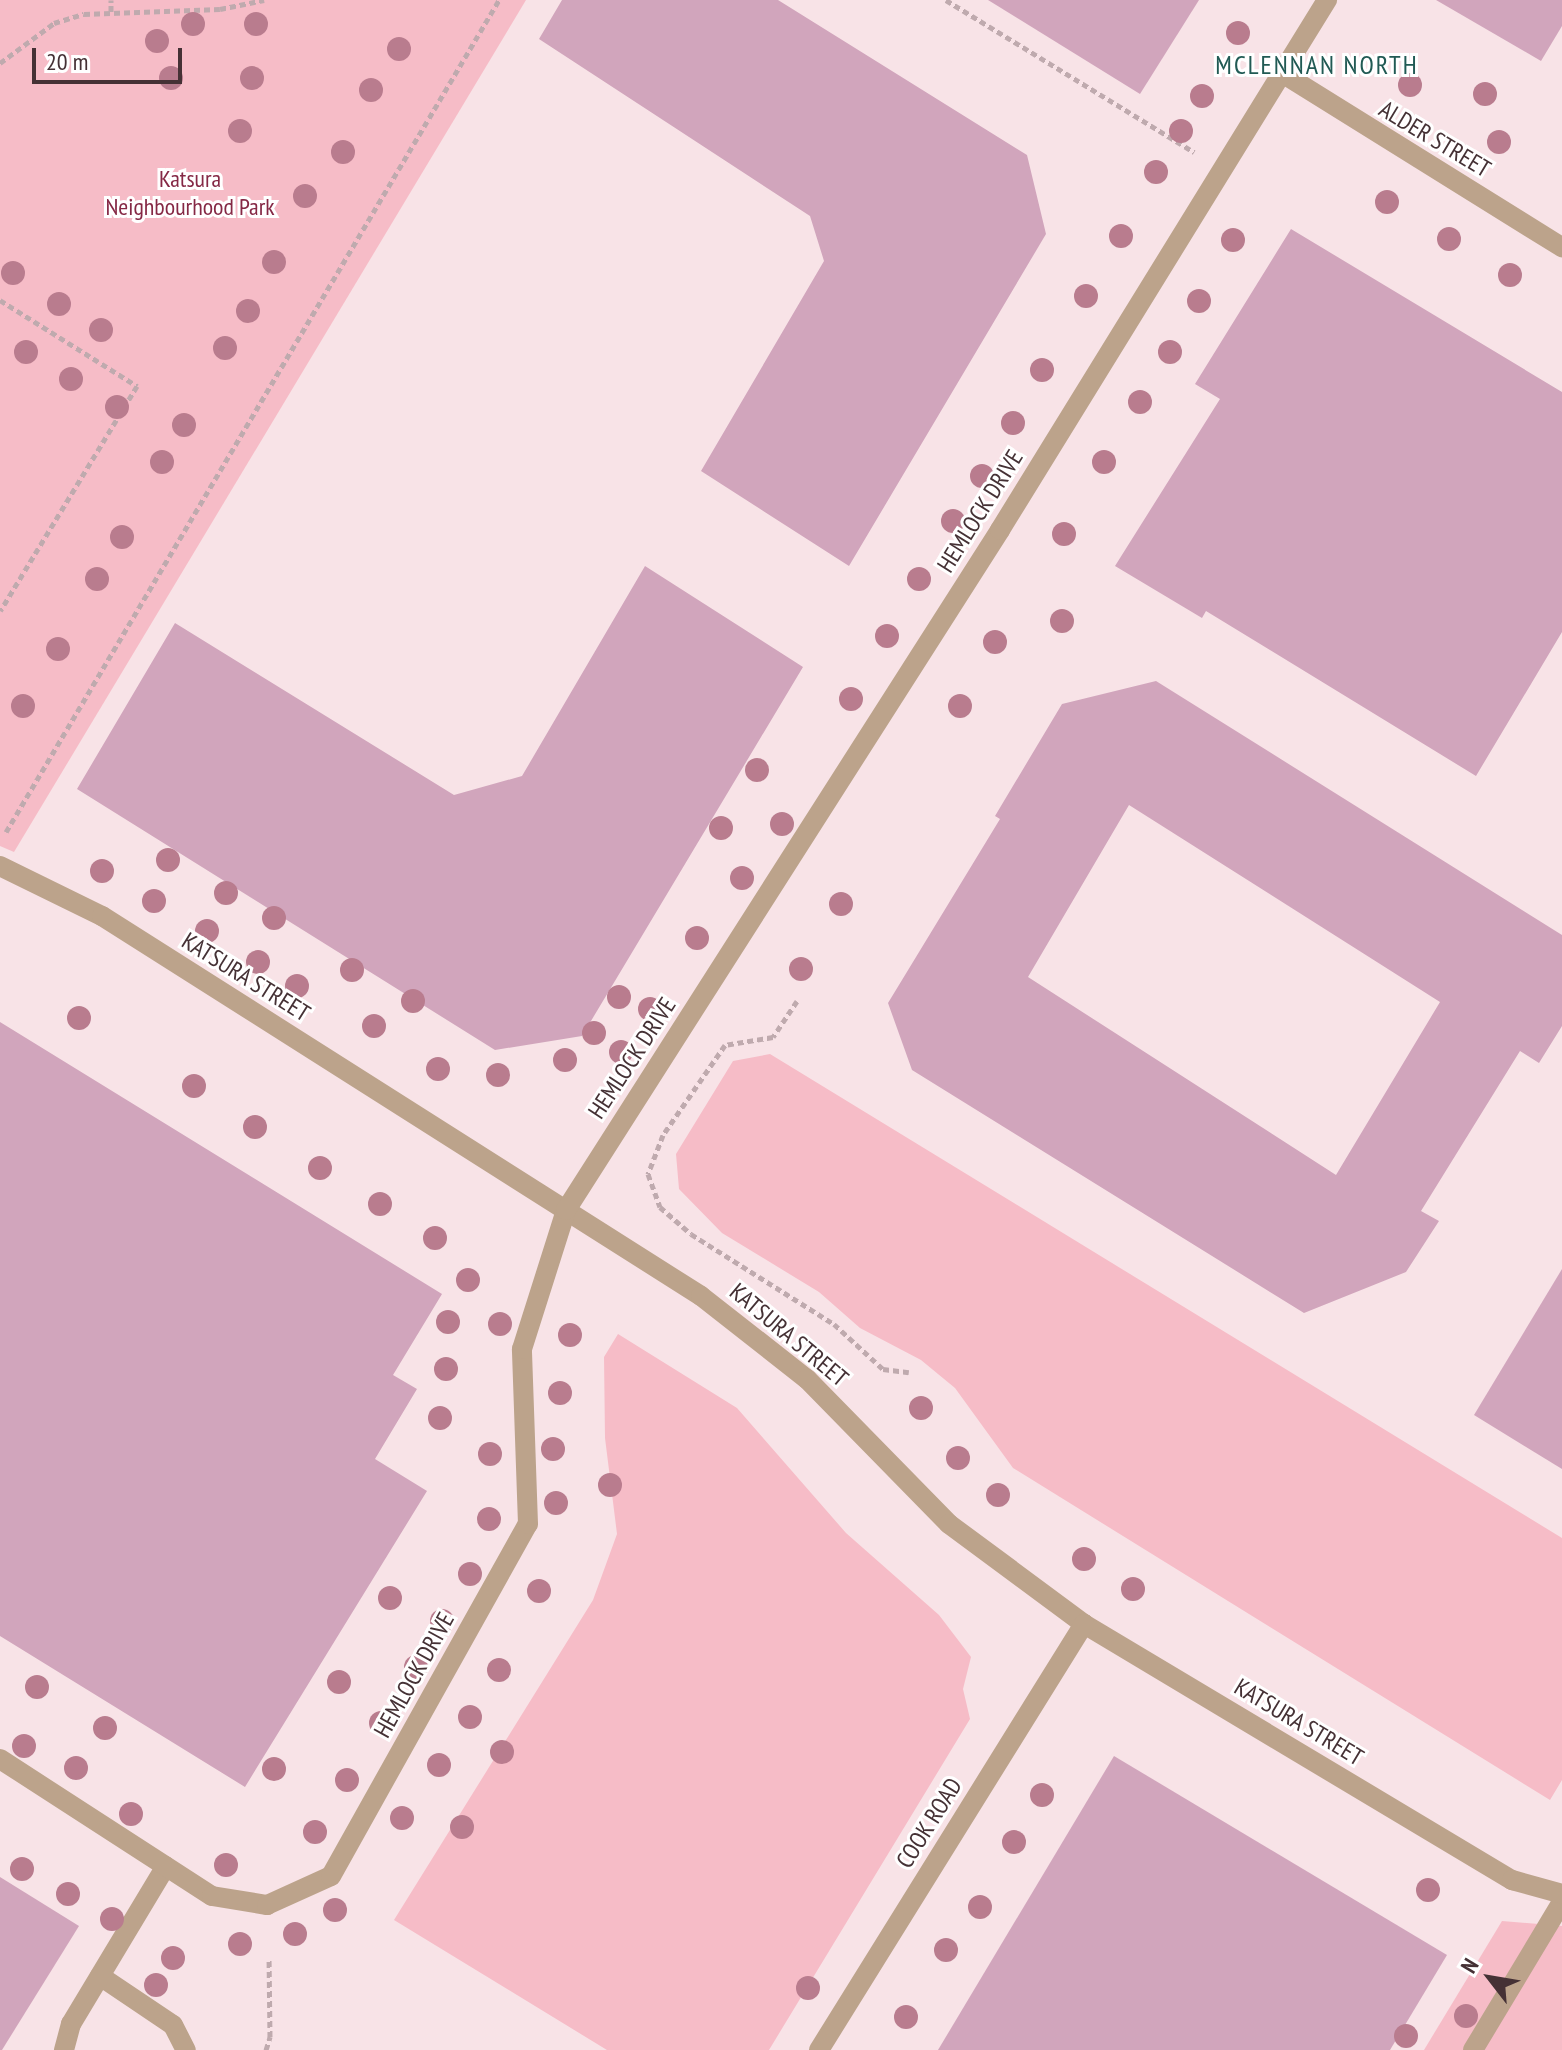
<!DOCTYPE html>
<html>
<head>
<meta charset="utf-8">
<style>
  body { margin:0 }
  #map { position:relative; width:1562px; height:2050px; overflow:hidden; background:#f8e3e7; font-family:"PT Sans Narrow",sans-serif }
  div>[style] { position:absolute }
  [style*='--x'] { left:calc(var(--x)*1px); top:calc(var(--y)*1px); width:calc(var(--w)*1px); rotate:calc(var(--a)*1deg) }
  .green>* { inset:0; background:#f6bcc7 }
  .building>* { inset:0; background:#d1a5bc }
  .path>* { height:5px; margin-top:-2.5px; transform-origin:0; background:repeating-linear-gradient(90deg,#bfaaae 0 6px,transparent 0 10px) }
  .service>* { height:20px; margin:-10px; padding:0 10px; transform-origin:10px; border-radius:10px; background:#bca38b }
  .minor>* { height:20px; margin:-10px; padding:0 10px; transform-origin:10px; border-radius:10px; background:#bca38b }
  .trees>* { width:24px; height:24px; margin:-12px; border-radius:50%; background:#b97c8e }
  span { translate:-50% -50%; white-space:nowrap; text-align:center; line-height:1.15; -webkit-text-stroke:6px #fff; paint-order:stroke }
  .street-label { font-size:24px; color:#453135 }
  .park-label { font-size:24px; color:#852845 }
  .neighbourhood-label { font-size:26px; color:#215a54; letter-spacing:2px }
  .north { position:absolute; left:1450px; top:1938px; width:80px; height:80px; -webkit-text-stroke:6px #fff; paint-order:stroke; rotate:301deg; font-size:22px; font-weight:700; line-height:32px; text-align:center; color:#453135 }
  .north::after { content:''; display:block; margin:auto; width:28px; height:36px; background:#453135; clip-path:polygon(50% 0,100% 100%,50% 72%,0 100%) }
  .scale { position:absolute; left:32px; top:48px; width:150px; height:36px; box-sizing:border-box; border:4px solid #453135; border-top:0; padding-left:10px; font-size:24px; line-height:28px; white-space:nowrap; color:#453135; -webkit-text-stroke:6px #fff; paint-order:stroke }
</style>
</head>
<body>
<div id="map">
  <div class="green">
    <div style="clip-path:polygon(0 0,526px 0,14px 852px,0 846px)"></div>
    <div style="clip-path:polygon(770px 1054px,1562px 1538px,1562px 1780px,1550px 1800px,1013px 1468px,955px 1388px,921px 1360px,860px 1328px,819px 1292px,722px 1233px,679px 1189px,676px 1154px,733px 1061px)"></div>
    <div style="clip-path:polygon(618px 1334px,737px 1408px,846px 1533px,939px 1615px,971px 1657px,963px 1689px,970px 1719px,769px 2050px,607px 2050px,394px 1920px,593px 1600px,617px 1534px,605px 1438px,604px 1357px)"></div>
    <div style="clip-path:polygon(1502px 1921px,1562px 1926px,1562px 2050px,1424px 2050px)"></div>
  </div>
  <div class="building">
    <div style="clip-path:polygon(562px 0,778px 0,1027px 155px,1046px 234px,849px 566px,701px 471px,824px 261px,810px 216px,539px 39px)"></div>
    <div style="clip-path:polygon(988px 0,1199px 0,1140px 94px)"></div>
    <div style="clip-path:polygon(1436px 0,1562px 0,1562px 26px,1541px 61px)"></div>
    <div style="clip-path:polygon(1291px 229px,1562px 392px,1562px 632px,1476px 776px,1206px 611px,1202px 618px,1115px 566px,1220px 399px,1195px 384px)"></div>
    <div style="clip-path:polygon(645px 566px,803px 667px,582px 1036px,495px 1050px,77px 789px,175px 623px,454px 795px,522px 776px)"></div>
    <div style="clip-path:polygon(evenodd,1156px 681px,1562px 935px,1562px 1026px,1539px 1063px,1520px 1051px,1421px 1211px,1439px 1221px,1406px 1272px,1304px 1313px,912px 1070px,888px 1003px,1000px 819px,995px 816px,1062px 704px,1156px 681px,1129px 805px,1440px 1002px,1336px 1175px,1028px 977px,1129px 805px)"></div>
    <div style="clip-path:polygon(0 1022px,442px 1294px,393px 1375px,417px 1389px,375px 1459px,427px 1491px,245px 1787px,0 1636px)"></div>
    <div style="clip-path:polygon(1562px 1269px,1562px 1469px,1474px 1415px)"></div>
    <div style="clip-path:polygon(1114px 1756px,1447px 1955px,1390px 2050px,938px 2050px)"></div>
    <div style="clip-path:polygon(0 1877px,79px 1926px,2px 2050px,0 2050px)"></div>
  </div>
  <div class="path">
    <div style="--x:946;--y:0;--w:291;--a:31.5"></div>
    <div style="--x:111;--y:12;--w:12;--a:-90"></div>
    <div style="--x:0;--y:63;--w:67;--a:-36.5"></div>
    <div style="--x:54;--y:23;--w:31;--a:-17"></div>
    <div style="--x:84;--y:14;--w:136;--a:-2.1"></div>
    <div style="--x:220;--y:9;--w:45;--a:-11.6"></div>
    <div style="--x:0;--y:300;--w:162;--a:32.1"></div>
    <div style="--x:137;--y:386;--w:263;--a:121.3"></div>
    <div style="--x:6;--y:832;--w:967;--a:-59.35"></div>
    <div style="--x:797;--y:1001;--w:43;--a:123.7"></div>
    <div style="--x:773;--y:1037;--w:49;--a:170.5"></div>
    <div style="--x:725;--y:1045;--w:109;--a:124.6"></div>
    <div style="--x:663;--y:1135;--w:42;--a:111"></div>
    <div style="--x:648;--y:1174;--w:35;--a:70"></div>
    <div style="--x:660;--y:1207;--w:41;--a:41.1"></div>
    <div style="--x:691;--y:1234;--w:169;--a:32.2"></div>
    <div style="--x:834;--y:1324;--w:67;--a:42.6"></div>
    <div style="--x:883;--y:1369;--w:26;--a:7"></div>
    <div style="--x:266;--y:2050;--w:14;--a:-73"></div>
    <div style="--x:270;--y:2037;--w:78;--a:-90.7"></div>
  </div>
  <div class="service">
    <div style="--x:100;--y:1976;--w:88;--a:33.9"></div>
    <div style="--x:173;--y:2025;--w:28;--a:63"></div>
    <div style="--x:64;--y:2050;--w:27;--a:-75"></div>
    <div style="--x:71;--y:2024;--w:184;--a:-59"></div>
    <div style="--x:1473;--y:2050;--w:173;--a:-59"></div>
  </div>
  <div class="minor">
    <div style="--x:1282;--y:73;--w:330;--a:31.9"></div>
    <div style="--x:0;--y:866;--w:114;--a:26.1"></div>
    <div style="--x:102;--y:916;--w:709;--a:32.39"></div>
    <div style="--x:701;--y:1296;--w:135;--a:38.1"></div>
    <div style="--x:807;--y:1379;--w:203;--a:45.6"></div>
    <div style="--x:949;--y:1524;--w:168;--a:36.5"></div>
    <div style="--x:1084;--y:1624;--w:499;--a:30.9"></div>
    <div style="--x:1512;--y:1880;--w:52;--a:15.6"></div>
    <div style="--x:0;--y:1759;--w:252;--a:32.9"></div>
    <div style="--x:212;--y:1896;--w:56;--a:9.3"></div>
    <div style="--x:267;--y:1905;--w:70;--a:-24.4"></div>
    <div style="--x:331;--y:1876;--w:403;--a:-60.8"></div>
    <div style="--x:528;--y:1524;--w:175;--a:-92"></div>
    <div style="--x:522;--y:1349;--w:146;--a:-72.4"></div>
    <div style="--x:566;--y:1210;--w:807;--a:-57.45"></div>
    <div style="--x:1000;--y:530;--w:623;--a:-58.33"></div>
    <div style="--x:819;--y:2050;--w:502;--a:-58.12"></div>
  </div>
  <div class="trees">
    <div style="left:193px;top:24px"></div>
    <div style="left:256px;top:24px"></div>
    <div style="left:1238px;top:33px"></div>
    <div style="left:157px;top:41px"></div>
    <div style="left:399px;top:49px"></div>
    <div style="left:171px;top:78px"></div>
    <div style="left:252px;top:78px"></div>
    <div style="left:1410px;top:85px"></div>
    <div style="left:371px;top:90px"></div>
    <div style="left:1485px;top:94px"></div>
    <div style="left:1202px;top:96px"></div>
    <div style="left:240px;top:131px"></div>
    <div style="left:1181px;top:131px"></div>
    <div style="left:1499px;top:142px"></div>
    <div style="left:343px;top:152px"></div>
    <div style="left:1156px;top:172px"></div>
    <div style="left:305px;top:196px"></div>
    <div style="left:1387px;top:202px"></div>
    <div style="left:1121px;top:236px"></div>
    <div style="left:1449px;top:239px"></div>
    <div style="left:1233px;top:240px"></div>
    <div style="left:274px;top:262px"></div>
    <div style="left:13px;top:273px"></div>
    <div style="left:1510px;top:275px"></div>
    <div style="left:1086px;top:296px"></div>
    <div style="left:1199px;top:301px"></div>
    <div style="left:59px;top:304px"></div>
    <div style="left:248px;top:311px"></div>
    <div style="left:101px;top:330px"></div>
    <div style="left:225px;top:348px"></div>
    <div style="left:26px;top:352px"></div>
    <div style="left:1170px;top:352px"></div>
    <div style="left:1042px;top:370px"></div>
    <div style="left:71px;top:379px"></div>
    <div style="left:1140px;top:402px"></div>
    <div style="left:117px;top:407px"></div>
    <div style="left:1013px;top:423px"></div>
    <div style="left:184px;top:425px"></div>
    <div style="left:162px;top:462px"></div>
    <div style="left:1104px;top:462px"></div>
    <div style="left:982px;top:476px"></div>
    <div style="left:953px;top:521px"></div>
    <div style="left:1064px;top:534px"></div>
    <div style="left:122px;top:537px"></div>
    <div style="left:97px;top:579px"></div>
    <div style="left:919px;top:579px"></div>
    <div style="left:1062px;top:621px"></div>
    <div style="left:887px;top:636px"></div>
    <div style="left:995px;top:642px"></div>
    <div style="left:58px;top:649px"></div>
    <div style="left:851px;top:699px"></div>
    <div style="left:23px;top:706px"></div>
    <div style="left:960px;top:706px"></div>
    <div style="left:757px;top:770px"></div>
    <div style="left:782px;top:824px"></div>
    <div style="left:721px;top:828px"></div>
    <div style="left:168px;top:860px"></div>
    <div style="left:102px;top:871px"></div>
    <div style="left:742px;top:878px"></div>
    <div style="left:226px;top:893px"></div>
    <div style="left:154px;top:901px"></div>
    <div style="left:841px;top:904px"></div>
    <div style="left:274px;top:918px"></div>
    <div style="left:207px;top:931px"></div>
    <div style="left:697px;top:938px"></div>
    <div style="left:258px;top:962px"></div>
    <div style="left:801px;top:969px"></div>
    <div style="left:352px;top:970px"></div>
    <div style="left:297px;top:986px"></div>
    <div style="left:619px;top:997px"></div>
    <div style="left:413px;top:1001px"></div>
    <div style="left:650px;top:1009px"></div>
    <div style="left:79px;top:1018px"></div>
    <div style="left:374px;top:1026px"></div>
    <div style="left:594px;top:1033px"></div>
    <div style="left:621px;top:1052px"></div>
    <div style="left:565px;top:1060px"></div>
    <div style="left:438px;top:1069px"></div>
    <div style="left:498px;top:1075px"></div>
    <div style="left:194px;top:1086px"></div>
    <div style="left:255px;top:1127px"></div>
    <div style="left:320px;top:1168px"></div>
    <div style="left:380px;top:1204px"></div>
    <div style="left:435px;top:1238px"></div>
    <div style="left:468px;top:1280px"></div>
    <div style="left:448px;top:1322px"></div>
    <div style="left:500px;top:1324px"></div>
    <div style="left:570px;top:1335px"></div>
    <div style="left:446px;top:1369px"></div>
    <div style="left:560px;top:1393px"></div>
    <div style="left:921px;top:1408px"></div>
    <div style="left:440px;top:1418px"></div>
    <div style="left:553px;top:1449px"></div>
    <div style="left:490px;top:1454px"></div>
    <div style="left:958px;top:1458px"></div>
    <div style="left:610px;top:1485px"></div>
    <div style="left:998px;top:1495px"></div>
    <div style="left:556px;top:1503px"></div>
    <div style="left:489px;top:1519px"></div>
    <div style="left:1084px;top:1559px"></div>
    <div style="left:470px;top:1574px"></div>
    <div style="left:1133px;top:1589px"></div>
    <div style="left:539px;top:1591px"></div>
    <div style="left:390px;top:1598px"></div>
    <div style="left:442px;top:1621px"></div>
    <div style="left:416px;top:1667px"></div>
    <div style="left:499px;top:1670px"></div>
    <div style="left:339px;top:1682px"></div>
    <div style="left:37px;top:1687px"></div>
    <div style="left:470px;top:1717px"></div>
    <div style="left:381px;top:1723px"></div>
    <div style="left:105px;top:1728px"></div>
    <div style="left:24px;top:1746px"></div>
    <div style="left:502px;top:1752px"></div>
    <div style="left:439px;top:1765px"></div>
    <div style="left:76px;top:1768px"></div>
    <div style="left:274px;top:1769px"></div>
    <div style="left:347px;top:1780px"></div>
    <div style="left:1042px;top:1795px"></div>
    <div style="left:131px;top:1814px"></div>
    <div style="left:402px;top:1818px"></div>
    <div style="left:462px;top:1827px"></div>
    <div style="left:315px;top:1832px"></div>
    <div style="left:1014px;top:1842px"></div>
    <div style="left:226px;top:1865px"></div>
    <div style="left:22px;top:1869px"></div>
    <div style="left:1428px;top:1890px"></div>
    <div style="left:68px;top:1894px"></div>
    <div style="left:980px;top:1907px"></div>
    <div style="left:335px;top:1910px"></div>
    <div style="left:112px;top:1919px"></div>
    <div style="left:295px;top:1934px"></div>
    <div style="left:240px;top:1944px"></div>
    <div style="left:946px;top:1950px"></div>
    <div style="left:173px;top:1958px"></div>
    <div style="left:156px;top:1985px"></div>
    <div style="left:808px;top:1988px"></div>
    <div style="left:1466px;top:2016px"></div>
    <div style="left:906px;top:2017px"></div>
    <div style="left:1406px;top:2036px"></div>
  </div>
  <div class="street-label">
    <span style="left:1435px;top:139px;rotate:31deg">ALDER STREET</span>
    <span style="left:980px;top:511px;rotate:-58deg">HEMLOCK DRIVE</span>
    <span style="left:246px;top:977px;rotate:32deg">KATSURA STREET</span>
    <span style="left:632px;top:1058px;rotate:-57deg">HEMLOCK DRIVE</span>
    <span style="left:789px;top:1335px;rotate:40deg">KATSURA STREET</span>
    <span style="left:414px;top:1675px;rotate:-61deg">HEMLOCK DRIVE</span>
    <span style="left:1299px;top:1722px;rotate:31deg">KATSURA STREET</span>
    <span style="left:929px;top:1823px;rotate:-58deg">COOK ROAD</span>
  </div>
  <div class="park-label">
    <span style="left:190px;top:193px">Katsura<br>Neighbourhood Park</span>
  </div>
  <div class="neighbourhood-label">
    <span style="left:1317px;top:65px">MCLENNAN NORTH</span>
  </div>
  <div class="north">N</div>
  <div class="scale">20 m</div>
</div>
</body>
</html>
